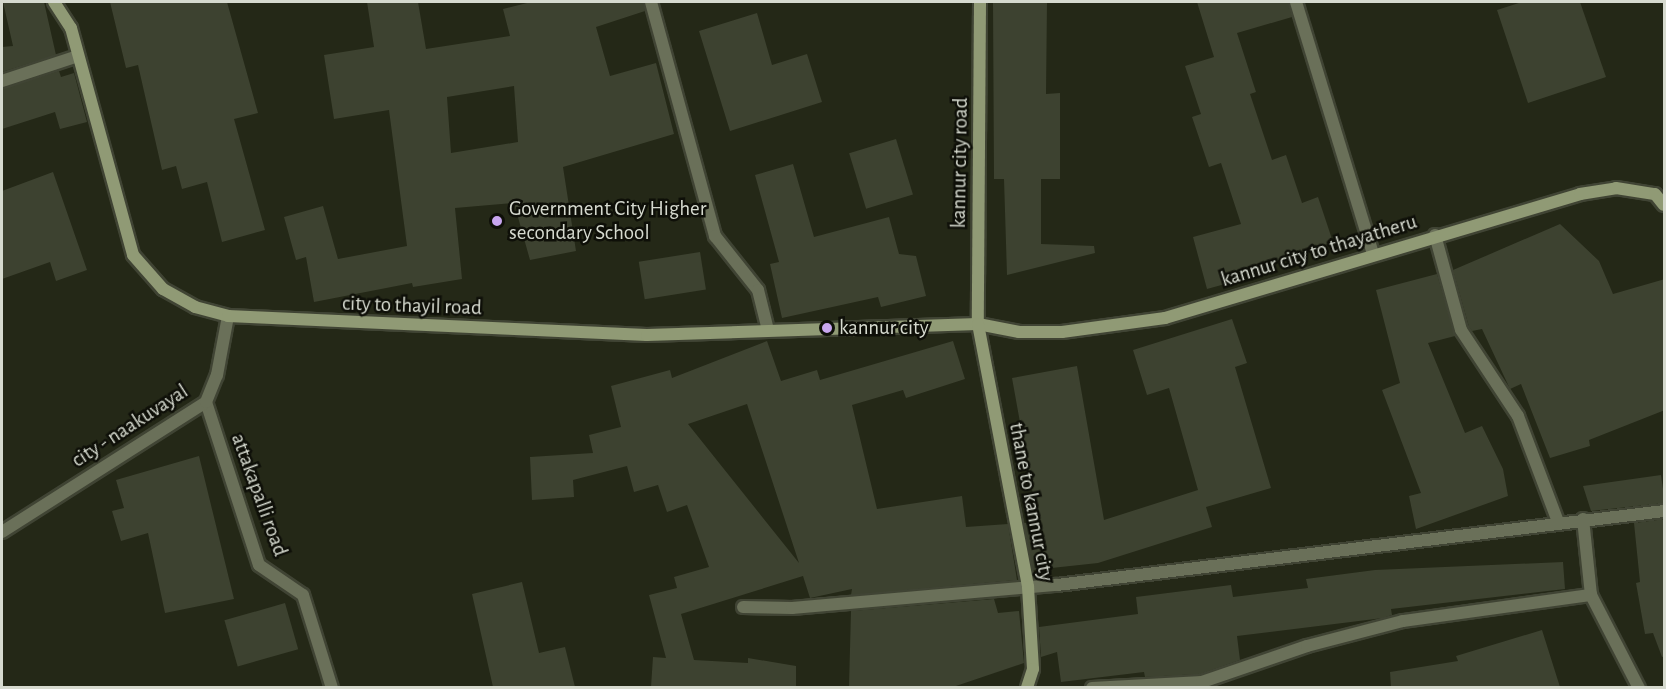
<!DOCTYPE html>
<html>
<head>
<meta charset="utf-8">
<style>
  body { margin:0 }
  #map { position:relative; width:1666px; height:689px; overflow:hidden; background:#242817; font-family:"Alegreya Sans",sans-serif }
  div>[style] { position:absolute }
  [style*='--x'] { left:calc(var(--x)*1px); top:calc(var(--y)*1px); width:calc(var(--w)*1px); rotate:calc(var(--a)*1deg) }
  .building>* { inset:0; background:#3d4230; transform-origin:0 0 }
  .roads { filter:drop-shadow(2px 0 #404434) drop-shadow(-2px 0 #404434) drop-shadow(0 2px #404434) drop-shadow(0 -2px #404434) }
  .street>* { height:12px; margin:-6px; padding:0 6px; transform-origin:6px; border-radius:6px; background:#6a7059 }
  .secondary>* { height:12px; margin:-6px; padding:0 6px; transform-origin:6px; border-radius:6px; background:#909a75 }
  .dots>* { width:16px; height:16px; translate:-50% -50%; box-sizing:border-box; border:3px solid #0e0f08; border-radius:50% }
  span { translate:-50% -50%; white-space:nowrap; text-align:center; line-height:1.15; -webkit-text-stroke:5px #0e0f08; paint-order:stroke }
  .street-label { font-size:21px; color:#d6dacf }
  .poi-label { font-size:21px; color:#d6dacf }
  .left { translate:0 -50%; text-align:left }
  .frame { position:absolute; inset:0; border:3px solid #d6dacf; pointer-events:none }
</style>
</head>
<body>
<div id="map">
  <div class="building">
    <div style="clip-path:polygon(3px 2px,44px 2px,56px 55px,2px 72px,2px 47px,13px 46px)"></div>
    <div style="clip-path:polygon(110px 2px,227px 2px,258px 113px,234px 119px,265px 230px,222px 242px,207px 182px,182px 189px,176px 166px,162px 170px,138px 65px,126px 68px)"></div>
    <div style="clip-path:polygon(evenodd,367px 2px,418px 2px,426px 49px,510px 36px,503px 9px,531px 2px,643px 2px,645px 11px,596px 27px,610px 76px,656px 63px,674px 134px,563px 167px,576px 251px,530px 260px,514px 203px,455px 208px,462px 279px,413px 287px,412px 283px,314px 302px,306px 257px,296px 260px,284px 217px,323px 206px,338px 259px,407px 246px,389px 110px,334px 119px,324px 55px,374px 47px,367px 2px,514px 86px,518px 142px,451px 153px,447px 97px,514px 86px)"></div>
    <div style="clip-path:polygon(993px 2px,1047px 2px,1046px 94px,1060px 93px,1060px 179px,1041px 179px,1041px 244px,1094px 246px,1095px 253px,1007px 275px,1004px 179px,994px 179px)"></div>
    <div style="clip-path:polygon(1197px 2px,1288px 2px,1292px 17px,1237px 33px,1256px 92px,1250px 94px,1272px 160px,1286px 155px,1302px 203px,1318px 197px,1333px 242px,1263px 266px,1265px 273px,1207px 289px,1193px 237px,1241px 224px,1221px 163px,1209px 167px,1192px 117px,1201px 114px,1185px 66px,1214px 57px)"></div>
    <div style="clip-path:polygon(1522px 2px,1580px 2px,1606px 77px,1528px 103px,1497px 10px)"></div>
    <div style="clip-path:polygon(757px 13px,772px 65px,807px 54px,822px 102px,730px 131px,699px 31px)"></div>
    <div style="clip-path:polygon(59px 71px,61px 77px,74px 73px,87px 122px,60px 129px,55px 112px,2px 129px,2px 89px)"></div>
    <div style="left:896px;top:139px;width:58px;height:49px;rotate:73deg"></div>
    <div style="clip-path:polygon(793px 164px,814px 237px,889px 217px,899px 254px,916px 256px,926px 296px,881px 307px,878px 297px,782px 318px,770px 264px,779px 262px,755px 175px)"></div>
    <div style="clip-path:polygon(53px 172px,87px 270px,56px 281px,50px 262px,2px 279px,2px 191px)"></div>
    <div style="clip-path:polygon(1560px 224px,1599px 261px,1613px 294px,1665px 279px,1665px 410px,1589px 440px,1590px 446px,1550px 458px,1521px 384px,1510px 389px,1482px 329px,1472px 331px,1469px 327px,1453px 270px)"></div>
    <div style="left:700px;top:252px;width:38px;height:62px;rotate:81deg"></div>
    <div style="clip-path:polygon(1437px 274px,1455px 336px,1428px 343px,1465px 433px,1482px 426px,1503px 469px,1508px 496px,1416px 529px,1409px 496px,1421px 493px,1382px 390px,1400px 383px,1376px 290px)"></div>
    <div style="clip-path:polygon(1232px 319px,1247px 363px,1235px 367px,1271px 488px,1206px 507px,1212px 527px,1098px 563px,1033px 570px,1024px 523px,1038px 522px,1012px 378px,1077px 366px,1104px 520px,1198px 490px,1169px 388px,1147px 395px,1133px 350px)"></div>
    <div style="clip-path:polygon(evenodd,767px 341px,781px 381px,817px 370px,820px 380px,953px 341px,965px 379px,906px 398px,903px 390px,852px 405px,877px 509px,962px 496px,966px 527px,1008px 524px,1017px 580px,851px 595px,852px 589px,810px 598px,803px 576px,681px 614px,694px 660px,748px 663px,748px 658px,796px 666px,796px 687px,651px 687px,653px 657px,666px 658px,649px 595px,677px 588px,674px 577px,709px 567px,687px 505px,667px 512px,658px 485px,634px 492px,627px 466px,573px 480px,574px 497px,532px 500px,530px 457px,593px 453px,589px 435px,621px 427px,611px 386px,670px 370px,672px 378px,767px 341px,747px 404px,799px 563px,688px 424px,747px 404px)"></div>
    <div style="clip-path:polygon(199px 456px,234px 599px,165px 613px,148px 533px,121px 541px,112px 511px,124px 508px,116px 480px)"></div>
    <div style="clip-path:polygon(1661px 475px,1665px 503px,1591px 511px,1583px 486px)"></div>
    <div style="clip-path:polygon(1665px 519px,1665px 656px,1662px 657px,1653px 633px,1645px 634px,1636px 583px,1640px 582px,1634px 523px)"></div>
    <div style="clip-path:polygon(1563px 562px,1565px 589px,1391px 609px,1392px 615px,1383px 618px,1237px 636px,1240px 660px,1200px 674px,1145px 677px,1144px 672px,1061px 682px,1057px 652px,1041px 657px,1039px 627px,1138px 614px,1136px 597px,1231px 585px,1233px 597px,1308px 588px,1306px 579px,1375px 570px)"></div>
    <div style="clip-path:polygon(522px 582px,539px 653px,565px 647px,575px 687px,493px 687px,472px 594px)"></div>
    <div style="clip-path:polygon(994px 599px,998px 613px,1019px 611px,1024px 663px,953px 687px,849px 687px,851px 611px)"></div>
    <div style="left:285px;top:603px;width:48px;height:63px;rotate:74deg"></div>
    <div style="clip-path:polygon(1542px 630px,1560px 687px,1391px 687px,1390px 672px,1458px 661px,1456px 656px)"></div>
  </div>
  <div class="roads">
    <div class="street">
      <div style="--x:651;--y:2;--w:243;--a:74.7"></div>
      <div style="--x:715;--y:236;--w:69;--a:51.5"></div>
      <div style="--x:758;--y:290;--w:41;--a:76"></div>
      <div style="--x:1296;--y:2;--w:264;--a:73"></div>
      <div style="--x:2;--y:81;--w:80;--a:-18.2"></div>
      <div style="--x:1435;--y:235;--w:98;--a:74.7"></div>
      <div style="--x:1461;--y:330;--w:103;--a:56.5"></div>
      <div style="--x:1518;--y:416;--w:113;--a:69.3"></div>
      <div style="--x:206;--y:402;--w:171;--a:72"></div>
      <div style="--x:259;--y:565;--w:53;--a:34.3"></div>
      <div style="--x:303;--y:595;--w:97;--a:72.7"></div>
      <div style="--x:1583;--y:519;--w:76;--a:84"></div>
      <div style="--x:1591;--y:595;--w:105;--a:62.7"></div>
      <div style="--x:2;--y:532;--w:242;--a:-32.5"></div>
      <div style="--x:206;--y:402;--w:29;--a:-68"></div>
      <div style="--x:217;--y:375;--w:60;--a:-79.4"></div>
      <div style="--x:743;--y:607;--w:49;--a:1.2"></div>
      <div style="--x:792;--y:608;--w:266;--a:-5"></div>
      <div style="--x:1057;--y:585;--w:611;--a:-6.95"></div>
      <div style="--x:1092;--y:688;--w:110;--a:-3.1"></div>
      <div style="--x:1202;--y:682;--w:111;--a:-18.9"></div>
      <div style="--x:1307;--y:646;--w:99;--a:-14.6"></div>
      <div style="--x:1403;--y:621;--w:190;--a:-7.9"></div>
    </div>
    <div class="secondary">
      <div style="--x:54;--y:2;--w:31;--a:57"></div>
      <div style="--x:71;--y:28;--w:235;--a:74.7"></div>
      <div style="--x:133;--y:255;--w:45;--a:48.6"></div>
      <div style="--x:163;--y:289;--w:37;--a:29"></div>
      <div style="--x:195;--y:307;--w:34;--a:15"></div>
      <div style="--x:228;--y:316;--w:419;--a:2.6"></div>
      <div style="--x:647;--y:335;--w:331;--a:-1.9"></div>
      <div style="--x:978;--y:324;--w:42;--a:11"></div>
      <div style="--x:1019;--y:332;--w:43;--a:0"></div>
      <div style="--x:1062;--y:332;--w:104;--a:-7.7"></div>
      <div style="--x:1165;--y:318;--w:433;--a:-16.6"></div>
      <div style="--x:1580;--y:194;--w:36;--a:-9"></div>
      <div style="--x:1616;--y:188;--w:39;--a:9"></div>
      <div style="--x:1655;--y:194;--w:14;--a:51"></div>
      <div style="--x:980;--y:2;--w:322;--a:90.4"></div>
      <div style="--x:978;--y:324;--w:268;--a:79.2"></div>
      <div style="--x:1028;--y:587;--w:82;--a:86.5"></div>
      <div style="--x:1033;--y:669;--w:20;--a:108"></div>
    </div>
  </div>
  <div class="dots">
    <div style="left:497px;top:221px;background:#c8a6ef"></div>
    <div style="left:827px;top:328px;background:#c8a6ef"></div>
  </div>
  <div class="street-label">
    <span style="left:960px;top:163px;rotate:-89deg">kannur city road</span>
    <span style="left:1319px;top:251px;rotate:-17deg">kannur city to thayatheru</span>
    <span style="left:412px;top:306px;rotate:2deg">city to thayil road</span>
    <span style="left:130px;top:426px;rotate:-33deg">city - naakuvayal</span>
    <span style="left:259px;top:495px;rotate:70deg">attakapalli road</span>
    <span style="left:1031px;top:502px;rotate:79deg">thane to kannur city</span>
  </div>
  <div class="poi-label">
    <span class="left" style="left:509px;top:221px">Government City Higher<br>secondary School</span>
    <span class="left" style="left:839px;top:328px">kannur city</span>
  </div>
  <div class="frame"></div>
</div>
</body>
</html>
